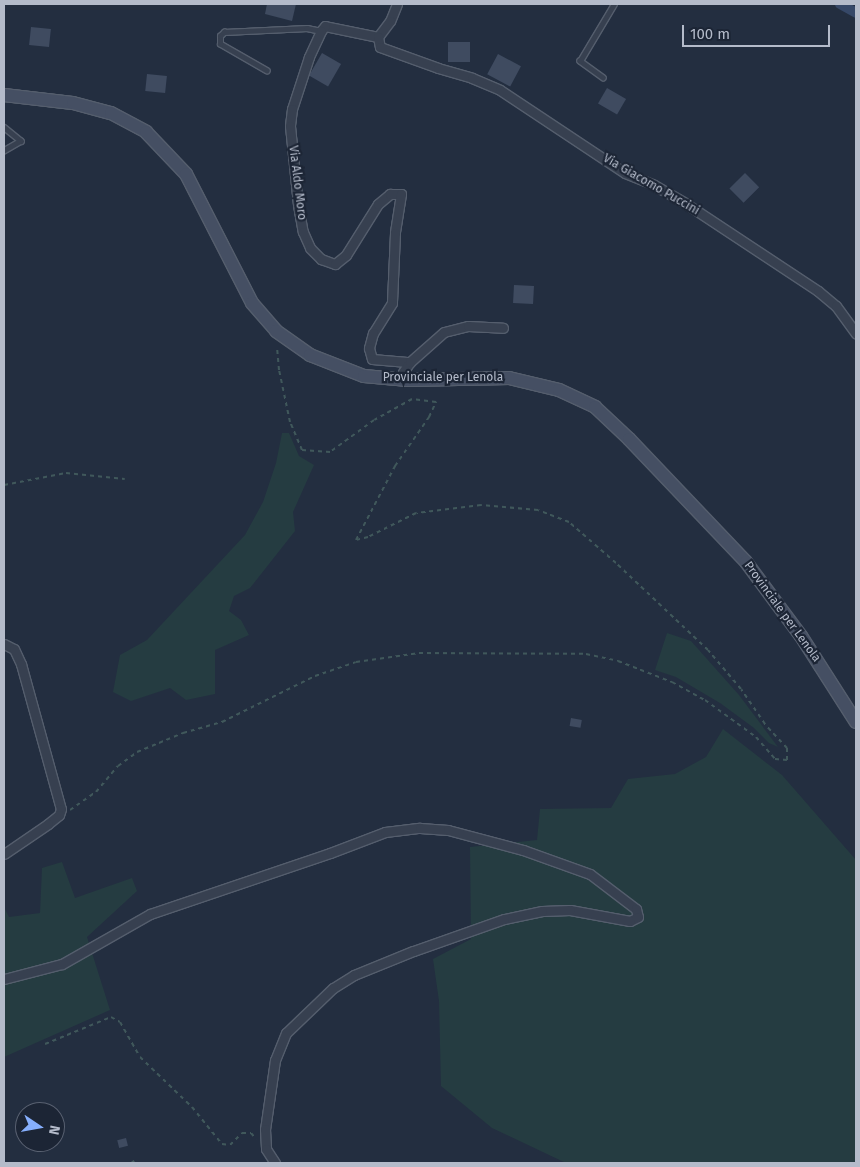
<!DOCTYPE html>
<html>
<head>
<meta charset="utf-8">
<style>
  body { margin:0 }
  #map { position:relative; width:860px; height:1167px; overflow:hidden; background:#232e40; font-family:"Fira Sans",sans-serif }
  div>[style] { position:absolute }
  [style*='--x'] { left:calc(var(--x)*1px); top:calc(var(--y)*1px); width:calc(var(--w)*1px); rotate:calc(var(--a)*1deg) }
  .green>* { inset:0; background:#253c41 }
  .canal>* { height:10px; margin:-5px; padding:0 5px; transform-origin:5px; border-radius:5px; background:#364868 }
  .building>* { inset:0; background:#3f4b60; transform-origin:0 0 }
  .path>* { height:2px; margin-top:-1px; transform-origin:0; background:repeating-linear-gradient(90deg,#40585b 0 4px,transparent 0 8px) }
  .roads { filter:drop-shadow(1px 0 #555e6d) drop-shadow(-1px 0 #555e6d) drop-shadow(0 1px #555e6d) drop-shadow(0 -1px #555e6d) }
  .lane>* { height:4.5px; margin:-2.25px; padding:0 2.25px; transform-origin:2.25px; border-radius:2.25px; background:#374050 }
  .street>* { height:9px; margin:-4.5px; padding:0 4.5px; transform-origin:4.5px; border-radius:4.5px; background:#374050 }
  .secondary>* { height:12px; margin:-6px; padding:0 6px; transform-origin:6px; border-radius:6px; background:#454f63 }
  span { translate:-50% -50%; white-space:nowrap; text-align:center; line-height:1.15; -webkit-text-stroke:4.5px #1c2535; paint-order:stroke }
  .street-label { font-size:12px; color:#b4bbca }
  .frame { position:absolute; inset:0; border:5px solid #b4bbca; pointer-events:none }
  .north { position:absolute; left:15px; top:1102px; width:50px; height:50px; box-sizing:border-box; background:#1c2535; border:1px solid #596171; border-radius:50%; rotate:102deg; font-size:14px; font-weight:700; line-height:20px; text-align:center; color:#b4bbca }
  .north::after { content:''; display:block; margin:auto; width:18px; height:22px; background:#86affd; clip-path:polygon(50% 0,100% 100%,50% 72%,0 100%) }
  .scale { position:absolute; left:682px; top:25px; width:148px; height:22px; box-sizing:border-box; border:2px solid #b4bbca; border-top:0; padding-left:6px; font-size:15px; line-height:18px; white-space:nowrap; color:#b4bbca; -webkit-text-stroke:4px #1c2535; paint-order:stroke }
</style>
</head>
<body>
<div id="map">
  <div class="green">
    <div style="clip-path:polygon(282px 433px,289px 433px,299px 456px,314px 465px,293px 512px,295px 531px,250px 588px,234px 596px,229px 611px,241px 620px,249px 635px,215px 650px,215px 694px,186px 700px,170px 688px,131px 701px,113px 692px,120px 655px,147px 640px,245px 535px,263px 502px,276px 463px)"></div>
    <div style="clip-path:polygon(667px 633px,691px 641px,739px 695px,778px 747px,769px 743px,754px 728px,720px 703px,676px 677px,655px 670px)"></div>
    <div style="clip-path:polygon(723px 729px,782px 775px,856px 860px,856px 1163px,566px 1163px,492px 1128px,441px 1086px,439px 1001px,433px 959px,471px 939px,470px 847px,537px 840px,540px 809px,611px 808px,628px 779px,675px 774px,706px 757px)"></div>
    <div style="clip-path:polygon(62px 862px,75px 898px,132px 878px,137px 891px,87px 937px,110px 1010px,4px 1057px,4px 907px,9px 917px,40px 913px,42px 868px)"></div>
  </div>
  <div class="canal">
    <div style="--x:840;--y:4;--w:18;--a:29"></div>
  </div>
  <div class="building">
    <div style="clip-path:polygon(267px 4px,296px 4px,292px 21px,265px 14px)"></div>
    <div style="left:31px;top:27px;width:20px;height:18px;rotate:6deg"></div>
    <div style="left:448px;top:42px;width:22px;height:20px"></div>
    <div style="left:322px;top:53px;width:22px;height:26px;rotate:30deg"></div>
    <div style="left:498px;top:54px;width:26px;height:23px;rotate:28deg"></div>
    <div style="left:147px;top:74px;width:20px;height:17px;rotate:6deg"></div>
    <div style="left:607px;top:88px;width:22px;height:18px;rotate:30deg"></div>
    <div style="left:745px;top:173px;width:20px;height:22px;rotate:45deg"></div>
    <div style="left:514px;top:285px;width:20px;height:18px;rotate:3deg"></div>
    <div style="left:571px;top:718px;width:11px;height:8px;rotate:10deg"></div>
    <div style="left:126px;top:1138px;width:8px;height:9px;rotate:76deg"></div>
  </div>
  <div class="path">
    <div style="--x:4;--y:485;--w:63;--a:-11"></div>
    <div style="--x:66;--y:473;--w:59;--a:5.8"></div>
    <div style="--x:70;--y:810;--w:32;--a:-35"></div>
    <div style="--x:96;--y:792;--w:34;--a:-50"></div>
    <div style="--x:118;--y:766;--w:24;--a:-36"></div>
    <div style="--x:137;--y:752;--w:50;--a:-22.4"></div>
    <div style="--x:183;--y:733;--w:41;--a:-15.8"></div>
    <div style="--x:222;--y:722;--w:104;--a:-26.3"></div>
    <div style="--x:315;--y:676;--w:43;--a:-18.9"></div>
    <div style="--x:356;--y:662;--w:64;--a:-8.1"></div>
    <div style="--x:419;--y:653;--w:167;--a:0.3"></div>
    <div style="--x:586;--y:654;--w:33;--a:12"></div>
    <div style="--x:618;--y:661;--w:58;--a:21.3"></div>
    <div style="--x:672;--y:682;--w:38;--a:29"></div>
    <div style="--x:705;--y:700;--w:63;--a:36"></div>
    <div style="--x:756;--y:737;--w:29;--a:49"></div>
    <div style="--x:775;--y:759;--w:12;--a:5"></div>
    <div style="--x:787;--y:760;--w:12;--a:-90"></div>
    <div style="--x:787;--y:748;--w:33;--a:-133"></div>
    <div style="--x:765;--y:724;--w:42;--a:-124.4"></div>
    <div style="--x:741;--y:689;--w:51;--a:-130.2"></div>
    <div style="--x:708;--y:650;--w:127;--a:-136.6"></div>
    <div style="--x:616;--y:563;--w:62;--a:-138.9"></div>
    <div style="--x:569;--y:522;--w:33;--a:-159"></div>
    <div style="--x:538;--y:510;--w:57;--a:-175"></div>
    <div style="--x:481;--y:505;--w:65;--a:173"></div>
    <div style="--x:416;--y:513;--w:54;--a:153.4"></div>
    <div style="--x:368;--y:537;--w:12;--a:166"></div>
    <div style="--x:356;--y:540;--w:84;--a:-62.2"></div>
    <div style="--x:395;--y:466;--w:60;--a:-55.2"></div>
    <div style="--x:429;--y:417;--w:17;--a:-65"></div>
    <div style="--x:436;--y:402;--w:24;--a:-173"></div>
    <div style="--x:412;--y:399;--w:43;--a:151.1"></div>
    <div style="--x:374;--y:420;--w:54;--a:144"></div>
    <div style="--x:330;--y:452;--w:28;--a:-176"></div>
    <div style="--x:302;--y:450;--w:30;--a:-113"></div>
    <div style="--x:290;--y:422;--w:53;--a:-101.9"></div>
    <div style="--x:279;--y:370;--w:24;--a:-95"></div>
    <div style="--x:45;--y:1044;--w:71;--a:-22.2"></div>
    <div style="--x:111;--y:1017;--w:10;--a:29"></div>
    <div style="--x:120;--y:1022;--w:40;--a:60.3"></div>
    <div style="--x:140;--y:1057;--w:72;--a:43.9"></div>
    <div style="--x:192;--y:1107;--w:48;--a:51"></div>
    <div style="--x:222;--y:1144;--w:8;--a:7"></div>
    <div style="--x:230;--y:1145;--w:17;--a:-45"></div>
    <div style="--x:242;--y:1133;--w:9;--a:0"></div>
    <div style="--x:251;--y:1133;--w:8;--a:50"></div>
    <div style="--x:131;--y:1163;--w:4;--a:-34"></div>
  </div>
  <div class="roads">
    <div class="lane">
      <div style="--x:267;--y:71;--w:54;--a:-150.1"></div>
      <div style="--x:220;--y:44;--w:8;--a:-90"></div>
      <div style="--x:220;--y:36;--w:6;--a:-45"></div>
      <div style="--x:224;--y:32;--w:83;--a:-2.8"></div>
      <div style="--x:307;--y:28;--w:14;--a:12"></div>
      <div style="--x:603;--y:78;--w:29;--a:-144"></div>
      <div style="--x:580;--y:61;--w:66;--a:-59.2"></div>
      <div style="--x:4;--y:127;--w:22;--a:39"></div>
      <div style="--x:21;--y:141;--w:20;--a:150"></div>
    </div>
    <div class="street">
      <div style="--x:397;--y:4;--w:18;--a:112"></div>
      <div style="--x:390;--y:21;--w:20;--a:127"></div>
      <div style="--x:378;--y:37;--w:54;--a:-168.3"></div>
      <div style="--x:325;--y:26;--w:6;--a:129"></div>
      <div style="--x:321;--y:31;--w:29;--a:115"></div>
      <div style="--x:309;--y:57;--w:55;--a:108.1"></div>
      <div style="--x:292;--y:109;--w:17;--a:97"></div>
      <div style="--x:290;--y:126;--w:79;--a:84.2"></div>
      <div style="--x:298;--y:205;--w:27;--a:80"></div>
      <div style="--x:303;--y:232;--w:17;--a:66"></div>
      <div style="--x:310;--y:248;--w:16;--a:45"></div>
      <div style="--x:321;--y:259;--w:15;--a:20"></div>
      <div style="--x:335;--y:264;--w:14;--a:-39"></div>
      <div style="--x:346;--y:255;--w:60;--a:-57.9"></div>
      <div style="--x:378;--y:204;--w:16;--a:-40"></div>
      <div style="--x:390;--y:194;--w:11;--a:0"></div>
      <div style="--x:401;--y:194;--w:39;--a:99"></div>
      <div style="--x:395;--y:233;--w:70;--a:92.5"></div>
      <div style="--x:392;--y:303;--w:36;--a:122"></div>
      <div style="--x:373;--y:333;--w:16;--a:105"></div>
      <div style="--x:369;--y:348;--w:11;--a:75"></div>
      <div style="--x:372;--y:359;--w:38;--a:5"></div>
      <div style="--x:378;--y:37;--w:10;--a:79"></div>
      <div style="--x:380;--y:47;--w:62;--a:19.9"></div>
      <div style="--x:438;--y:68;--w:35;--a:16"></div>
      <div style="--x:472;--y:78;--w:30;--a:23"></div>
      <div style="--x:500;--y:90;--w:150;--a:33.6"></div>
      <div style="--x:625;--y:173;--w:31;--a:22"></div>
      <div style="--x:654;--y:185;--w:39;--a:30"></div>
      <div style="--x:688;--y:205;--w:156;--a:33.5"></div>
      <div style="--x:818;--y:291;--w:23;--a:40"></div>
      <div style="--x:836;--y:306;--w:34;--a:54"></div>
      <div style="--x:408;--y:380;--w:9;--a:-122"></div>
      <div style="--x:403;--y:372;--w:12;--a:-55"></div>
      <div style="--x:410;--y:362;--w:45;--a:-41.4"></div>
      <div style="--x:444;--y:332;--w:25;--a:-14"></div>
      <div style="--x:468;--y:326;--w:35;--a:3"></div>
      <div style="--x:4;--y:644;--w:11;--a:27"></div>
      <div style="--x:14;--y:649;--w:17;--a:65"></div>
      <div style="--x:21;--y:664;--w:150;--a:74.6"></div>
      <div style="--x:61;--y:809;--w:6;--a:108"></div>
      <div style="--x:59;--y:815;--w:14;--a:141"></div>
      <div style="--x:48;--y:824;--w:53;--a:145.7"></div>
      <div style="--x:4;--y:979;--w:60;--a:-14.5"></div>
      <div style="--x:62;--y:964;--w:101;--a:-29.6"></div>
      <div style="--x:150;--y:914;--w:190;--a:-18.7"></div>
      <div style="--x:330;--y:853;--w:59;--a:-20.9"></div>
      <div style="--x:385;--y:832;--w:35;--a:-7"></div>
      <div style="--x:420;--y:828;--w:28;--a:4"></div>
      <div style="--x:448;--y:830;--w:78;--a:14.9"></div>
      <div style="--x:523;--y:850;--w:71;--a:19.7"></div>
      <div style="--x:590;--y:874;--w:58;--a:37.3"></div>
      <div style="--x:636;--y:909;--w:8;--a:76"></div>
      <div style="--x:638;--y:917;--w:9;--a:153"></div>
      <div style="--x:630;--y:921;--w:61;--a:-169.6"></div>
      <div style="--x:570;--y:910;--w:28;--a:178"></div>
      <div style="--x:542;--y:911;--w:39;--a:168"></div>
      <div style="--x:504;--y:919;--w:96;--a:160.6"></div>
      <div style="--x:413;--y:951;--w:64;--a:157.9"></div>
      <div style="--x:354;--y:975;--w:25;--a:148"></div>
      <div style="--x:333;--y:988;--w:65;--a:136.2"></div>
      <div style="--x:286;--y:1033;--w:29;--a:112"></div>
      <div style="--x:275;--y:1060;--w:70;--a:98.2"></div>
      <div style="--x:265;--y:1129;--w:20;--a:87"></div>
      <div style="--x:266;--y:1149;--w:17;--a:57"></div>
    </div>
    <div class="secondary">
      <div style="--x:4;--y:95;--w:69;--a:6.6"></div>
      <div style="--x:73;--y:103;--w:39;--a:15"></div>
      <div style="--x:111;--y:113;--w:40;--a:28"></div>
      <div style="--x:146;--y:132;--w:58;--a:46.4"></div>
      <div style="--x:186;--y:174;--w:145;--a:62.9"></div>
      <div style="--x:252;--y:303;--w:37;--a:49"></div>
      <div style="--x:276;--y:331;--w:42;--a:35.2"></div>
      <div style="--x:310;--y:355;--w:58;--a:21.3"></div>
      <div style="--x:364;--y:376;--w:44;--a:5.2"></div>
      <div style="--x:408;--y:380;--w:101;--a:-1.1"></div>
      <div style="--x:509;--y:378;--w:51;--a:13.5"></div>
      <div style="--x:559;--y:390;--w:40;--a:25"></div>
      <div style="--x:595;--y:407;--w:47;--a:43.3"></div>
      <div style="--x:629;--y:439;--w:170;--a:46.4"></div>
      <div style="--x:746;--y:562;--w:92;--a:53.4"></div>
      <div style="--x:801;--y:636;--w:102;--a:57.4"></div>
    </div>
  </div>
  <div class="street-label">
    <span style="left:297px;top:183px;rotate:83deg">Via Aldo Moro</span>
    <span style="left:651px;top:185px;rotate:30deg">Via Giacomo Puccini</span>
    <span style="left:443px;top:378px">Provinciale per Lenola</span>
    <span style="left:782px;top:612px;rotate:54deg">Provinciale per Lenola</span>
  </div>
  <div class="frame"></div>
  <div class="north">N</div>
  <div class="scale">100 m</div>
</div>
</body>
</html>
